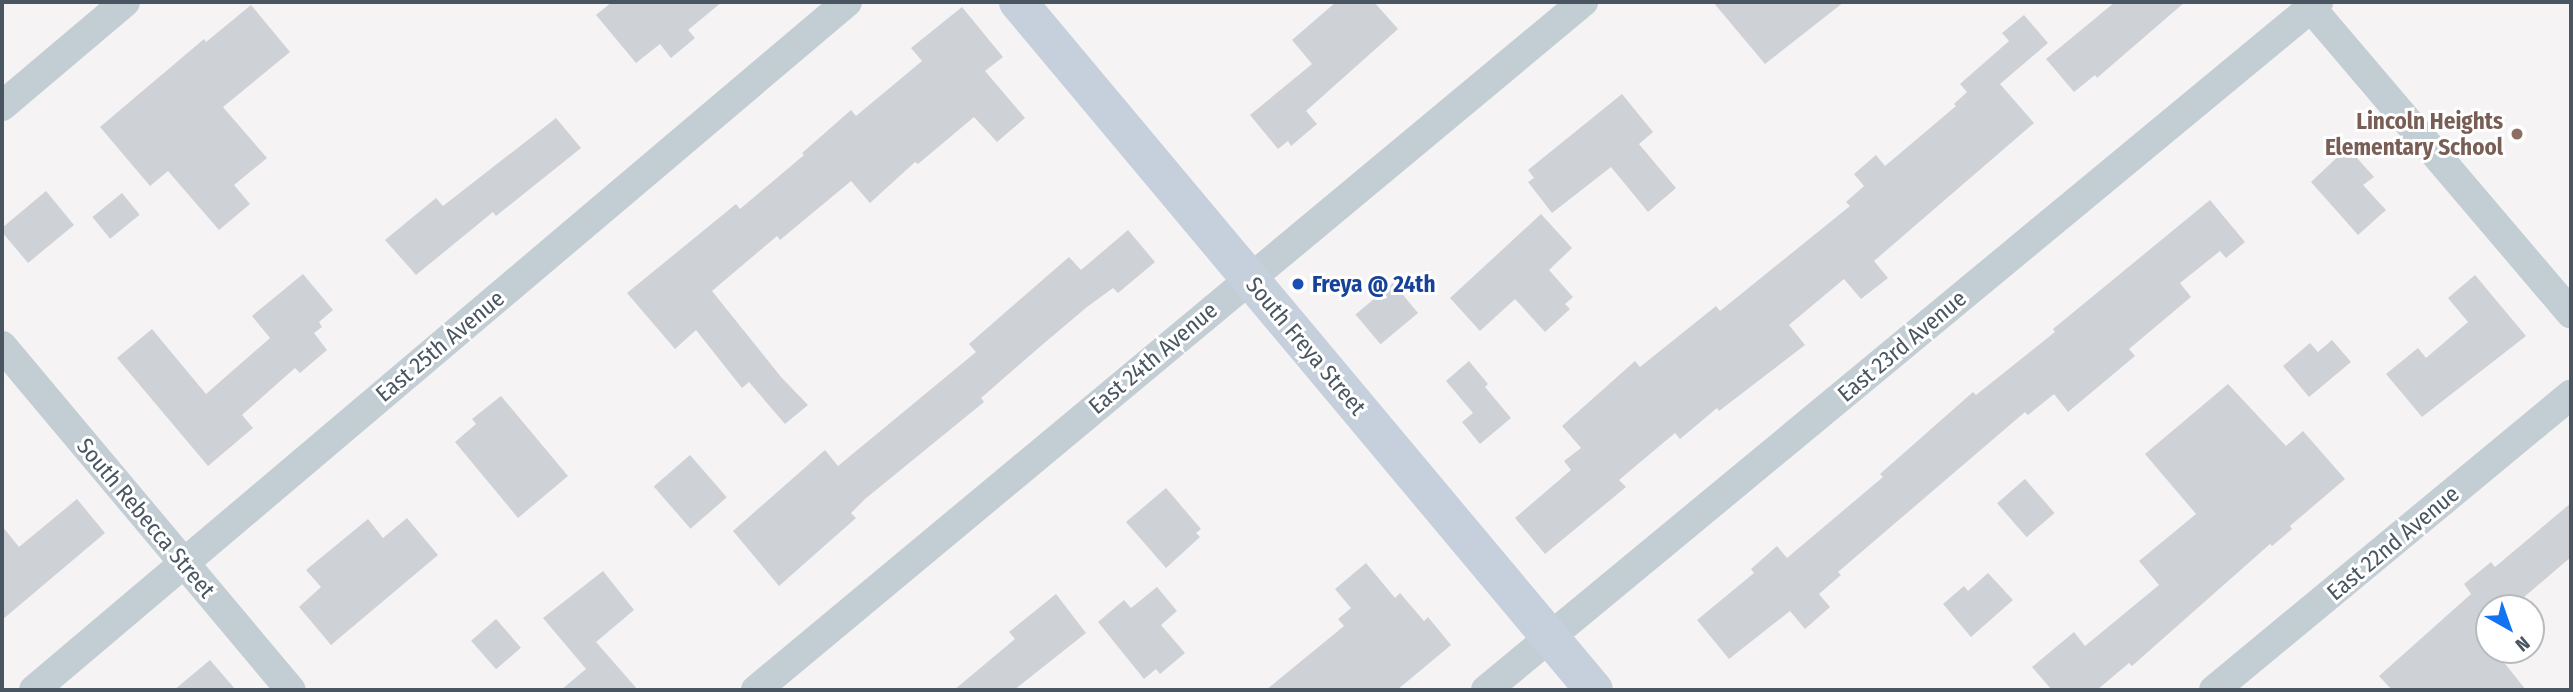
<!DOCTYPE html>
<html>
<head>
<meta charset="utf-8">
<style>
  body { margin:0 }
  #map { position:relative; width:2573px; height:692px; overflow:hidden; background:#f5f3f3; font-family:"Fira Sans Condensed",sans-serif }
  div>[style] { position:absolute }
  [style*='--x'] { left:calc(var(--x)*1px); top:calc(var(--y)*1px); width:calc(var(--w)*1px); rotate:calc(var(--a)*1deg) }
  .building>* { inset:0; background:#ced2d7; transform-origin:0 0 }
  .minor>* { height:30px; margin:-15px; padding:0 15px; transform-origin:15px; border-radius:15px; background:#c3cdd4 }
  .secondary>* { height:38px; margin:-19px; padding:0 19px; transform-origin:19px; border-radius:19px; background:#c5d0dc }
  .dots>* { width:19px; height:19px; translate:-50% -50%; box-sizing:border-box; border:4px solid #fff; border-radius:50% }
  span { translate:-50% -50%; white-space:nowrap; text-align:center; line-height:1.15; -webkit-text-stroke:6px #fff; paint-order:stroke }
  .education-label { font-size:23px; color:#785e54; font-weight:700 }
  .right { translate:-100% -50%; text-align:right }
  .transit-label { font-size:23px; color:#164399; font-weight:700 }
  .left { translate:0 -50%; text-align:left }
  .street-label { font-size:23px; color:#495661 }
  .frame { position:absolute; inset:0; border:4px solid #495661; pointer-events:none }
  .north { position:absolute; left:2475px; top:594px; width:70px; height:70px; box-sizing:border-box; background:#fff; border:2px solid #b6bbc0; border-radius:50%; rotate:140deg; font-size:19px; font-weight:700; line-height:28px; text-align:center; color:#495661 }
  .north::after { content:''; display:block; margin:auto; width:24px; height:32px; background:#1274f0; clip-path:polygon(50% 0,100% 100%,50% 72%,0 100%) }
</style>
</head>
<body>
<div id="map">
  <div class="building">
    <div style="clip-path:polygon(612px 2px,722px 2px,688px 30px,695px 38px,671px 58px,660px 44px,636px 63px,596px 15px)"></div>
    <div style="clip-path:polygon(1336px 2px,1374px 2px,1398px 29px,1306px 111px,1317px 124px,1291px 146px,1288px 141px,1278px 149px,1250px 115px,1312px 64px,1292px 40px)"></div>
    <div style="clip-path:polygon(1713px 2px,1844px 2px,1765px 64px)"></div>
    <div style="clip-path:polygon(2115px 2px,2185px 2px,2097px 78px,2095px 75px,2074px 92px,2046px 59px)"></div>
    <div style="clip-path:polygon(251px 5px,290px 52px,223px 107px,267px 158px,234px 185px,250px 204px,219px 230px,168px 171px,150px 186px,100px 127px,204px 39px,206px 42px)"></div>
    <div style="clip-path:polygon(962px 7px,1003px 57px,985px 71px,1025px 118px,997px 142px,974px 117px,918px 164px,915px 162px,870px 203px,851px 181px,780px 240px,777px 236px,712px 291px,781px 377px,808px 405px,785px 424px,749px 382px,742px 388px,696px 330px,675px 349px,627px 293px,736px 204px,740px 209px,804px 155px,802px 153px,851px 110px,856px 116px,922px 61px,911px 48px)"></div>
    <div style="clip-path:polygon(2024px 15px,2048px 43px,2000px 84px,2034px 123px,1874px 261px,1888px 278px,1861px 299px,1844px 279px,1789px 325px,1805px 345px,1719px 411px,1717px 408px,1680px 439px,1675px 433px,1619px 480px,1626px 487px,1545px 554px,1515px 518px,1571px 470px,1564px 461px,1581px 448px,1562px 426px,1635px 361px,1640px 367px,1716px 306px,1720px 311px,1850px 206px,1846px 202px,1864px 186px,1854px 174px,1876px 155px,1885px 166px,1956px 106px,1954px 104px,1967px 92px,1960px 84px,2009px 41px,2002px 33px)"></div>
    <div style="clip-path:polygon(1622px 94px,1653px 132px,1639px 144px,1676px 188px,1648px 212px,1611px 167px,1552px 213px,1528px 182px,1534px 178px,1528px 170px)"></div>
    <div style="clip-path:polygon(556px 118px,581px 148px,496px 216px,493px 212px,416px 275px,385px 240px,436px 198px,443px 206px)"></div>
    <div style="clip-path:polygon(2346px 149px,2349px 149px,2374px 177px,2363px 185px,2386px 210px,2358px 235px,2311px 182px)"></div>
    <div style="clip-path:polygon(46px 191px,74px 225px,28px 263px,2px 232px,2px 228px)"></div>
    <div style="left:122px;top:193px;width:28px;height:38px;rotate:51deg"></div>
    <div style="clip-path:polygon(2210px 200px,2245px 242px,2226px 258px,2220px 251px,2180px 283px,2191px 297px,2129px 349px,2135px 356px,2068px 412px,2054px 394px,2028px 415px,2025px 412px,1838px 572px,1841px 575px,1819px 594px,1830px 607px,1805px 629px,1790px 611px,1729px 659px,1697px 620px,1754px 573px,1751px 569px,1777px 546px,1787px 558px,1883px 477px,1880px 474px,1973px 392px,1976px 395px,2055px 332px,2053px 329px)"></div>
    <div style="clip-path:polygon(1541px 214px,1572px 248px,1549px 270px,1573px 297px,1565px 304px,1570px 309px,1545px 332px,1515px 299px,1480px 331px,1450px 298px)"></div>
    <div style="clip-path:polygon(1128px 230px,1155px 262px,1118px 293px,1113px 288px,1087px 307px,1042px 345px,981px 398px,984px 402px,865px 499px,851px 513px,856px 518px,779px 586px,733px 531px,825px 450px,838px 466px,976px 352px,969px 344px,1069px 257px,1081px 270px)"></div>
    <div style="clip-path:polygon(303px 274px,333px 310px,319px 322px,322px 327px,314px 333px,327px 350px,300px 373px,295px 368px,242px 415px,253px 428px,208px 466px,117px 358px,152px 329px,206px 394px,270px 338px,252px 316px)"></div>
    <div style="clip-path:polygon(2475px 275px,2526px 336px,2422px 417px,2386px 374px,2418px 348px,2426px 358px,2468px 322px,2448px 298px)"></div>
    <div style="left:1393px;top:283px;width:39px;height:49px;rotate:50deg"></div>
    <div style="clip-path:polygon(2332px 340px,2351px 362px,2309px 397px,2283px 366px,2310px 343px,2318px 352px)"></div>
    <div style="clip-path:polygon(1469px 361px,1488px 384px,1485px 387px,1511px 418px,1480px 444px,1462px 422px,1473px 413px,1446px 381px)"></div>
    <div style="clip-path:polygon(2228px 384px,2286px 446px,2303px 431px,2345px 479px,2290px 526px,2292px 529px,2272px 546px,2270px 544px,2132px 666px,2129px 663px,2097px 690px,2052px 690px,2032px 667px,2074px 632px,2085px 646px,2159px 585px,2139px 561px,2196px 514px,2145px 454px)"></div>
    <div style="clip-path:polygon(501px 396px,568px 476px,518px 518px,455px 442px,476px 424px,472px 419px)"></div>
    <div style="left:690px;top:455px;width:56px;height:48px;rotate:49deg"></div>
    <div style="left:2025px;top:479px;width:45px;height:37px;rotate:49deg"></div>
    <div style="clip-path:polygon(1166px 488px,1201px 529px,1196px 533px,1200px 537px,1166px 568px,1126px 522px)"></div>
    <div style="clip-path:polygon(77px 499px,105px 533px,2px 620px,2px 526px,19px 547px)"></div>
    <div style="clip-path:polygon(2571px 503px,2571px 557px,2523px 598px,2530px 608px,2489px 608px,2489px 650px,2494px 650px,2526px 690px,2392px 690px,2379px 676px,2471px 594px,2464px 584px,2491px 562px,2495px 567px)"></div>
    <div style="clip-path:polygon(407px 518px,438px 555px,331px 645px,299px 607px,321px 587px,306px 570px,368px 519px,383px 538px)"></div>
    <div style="clip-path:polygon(1366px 563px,1395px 598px,1400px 593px,1424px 621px,1428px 617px,1451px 645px,1397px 690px,1266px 690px,1344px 626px,1338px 619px,1351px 608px,1335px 589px)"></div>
    <div style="clip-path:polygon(603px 571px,634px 610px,596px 642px,638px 690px,561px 690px,586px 669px,543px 618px)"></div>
    <div style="clip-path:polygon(1988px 573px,2013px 600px,1971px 637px,1943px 604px,1964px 586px,1968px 591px)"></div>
    <div style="clip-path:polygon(1157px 587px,1177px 611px,1161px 625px,1185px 653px,1160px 674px,1156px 669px,1144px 679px,1098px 622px,1124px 600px,1131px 608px)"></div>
    <div style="clip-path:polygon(1056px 594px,1086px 633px,1014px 690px,954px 690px,1015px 639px,1009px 632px)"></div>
    <div style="left:496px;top:619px;width:38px;height:33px;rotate:49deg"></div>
    <div style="clip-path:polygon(210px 660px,236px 690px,174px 690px)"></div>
  </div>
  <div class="minor">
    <div style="--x:2306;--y:2;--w:409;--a:49.6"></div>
    <div style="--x:2;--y:106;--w:161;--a:-40.2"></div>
    <div style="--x:2;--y:346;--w:449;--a:50"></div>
    <div style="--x:34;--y:690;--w:1065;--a:-40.24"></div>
    <div style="--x:756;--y:690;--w:1076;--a:-39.76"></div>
    <div style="--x:1486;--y:690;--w:1080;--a:-39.59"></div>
    <div style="--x:2214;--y:690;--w:463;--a:-39.6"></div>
  </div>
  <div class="secondary">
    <div style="--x:1018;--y:2;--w:897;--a:50.06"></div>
  </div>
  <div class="dots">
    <div style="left:2517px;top:134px;background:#8d6e63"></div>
    <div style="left:1298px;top:284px;background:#1a4fb4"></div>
  </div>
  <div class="education-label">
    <span class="right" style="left:2503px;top:134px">Lincoln Heights<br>Elementary School</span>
  </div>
  <div class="transit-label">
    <span class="left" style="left:1312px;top:284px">Freya @ 24th</span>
  </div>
  <div class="street-label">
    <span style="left:440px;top:346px;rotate:-40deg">East 25th Avenue</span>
    <span style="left:1306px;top:346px;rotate:50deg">South Freya Street</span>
    <span style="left:1902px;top:346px;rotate:-40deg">East 23rd Avenue</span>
    <span style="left:1153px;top:358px;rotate:-40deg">East 24th Avenue</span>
    <span style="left:146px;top:518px;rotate:50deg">South Rebecca Street</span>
    <span style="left:2393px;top:543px;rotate:-40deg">East 22nd Avenue</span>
  </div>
  <div class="frame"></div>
  <div class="north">N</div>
</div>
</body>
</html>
